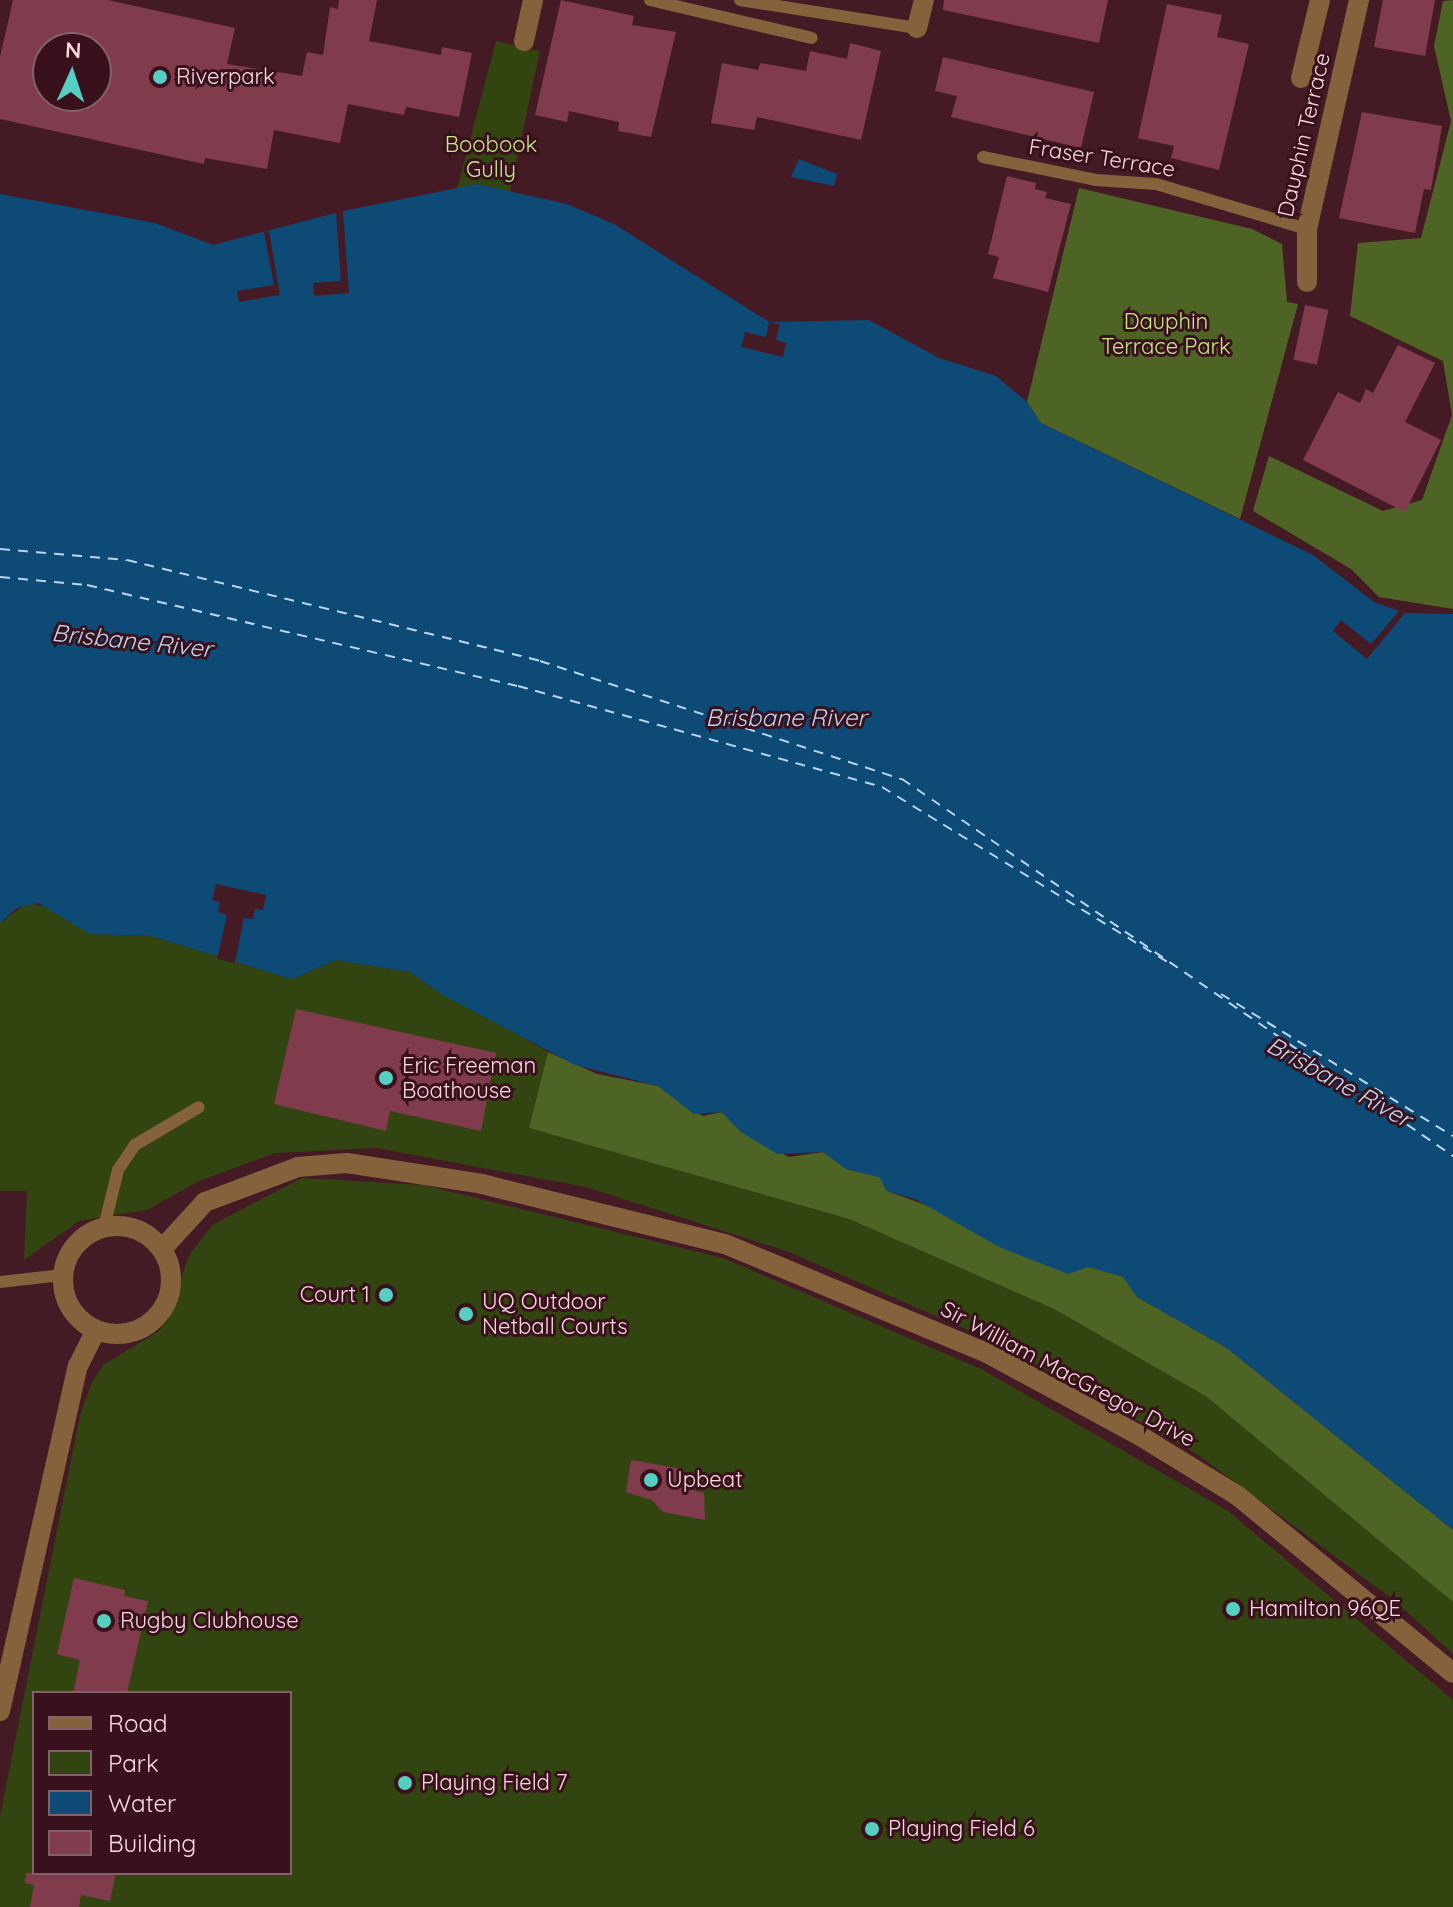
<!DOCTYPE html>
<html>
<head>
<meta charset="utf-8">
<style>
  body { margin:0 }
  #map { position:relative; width:1453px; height:1907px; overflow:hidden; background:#441b25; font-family:Quicksand,sans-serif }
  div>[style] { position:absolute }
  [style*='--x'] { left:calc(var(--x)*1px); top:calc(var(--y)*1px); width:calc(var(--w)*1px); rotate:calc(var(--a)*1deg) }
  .green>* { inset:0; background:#32440f }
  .forest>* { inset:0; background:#4d6424 }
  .water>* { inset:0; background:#0d4a76 }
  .pier>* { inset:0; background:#441b25 }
  .ferry>* { height:2px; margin-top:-1px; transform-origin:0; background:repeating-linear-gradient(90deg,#b8d6f2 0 10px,transparent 0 18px) }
  .building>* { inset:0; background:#803c4d; transform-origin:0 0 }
  .service>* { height:12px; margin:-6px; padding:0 6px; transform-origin:6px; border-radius:6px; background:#85613c }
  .minor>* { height:20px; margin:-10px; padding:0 10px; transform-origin:10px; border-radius:10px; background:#85613c }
  .minor>.ring { margin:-10px; padding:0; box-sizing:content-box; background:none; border:20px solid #85613c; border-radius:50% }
  .dots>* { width:22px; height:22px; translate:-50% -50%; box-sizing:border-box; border:4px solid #39111c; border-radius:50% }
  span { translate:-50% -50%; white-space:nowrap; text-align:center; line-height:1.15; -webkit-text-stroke:6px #39111c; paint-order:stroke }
  .poi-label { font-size:22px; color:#f5d9de }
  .left { translate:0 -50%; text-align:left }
  .right { translate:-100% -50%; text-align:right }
  .street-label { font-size:22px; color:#f5d9de }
  .park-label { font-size:22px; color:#c2e68a }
  .water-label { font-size:24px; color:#b8d6f2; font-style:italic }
  .legend { position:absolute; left:32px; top:1691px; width:260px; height:184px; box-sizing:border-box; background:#39111c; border:2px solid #84616a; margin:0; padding:10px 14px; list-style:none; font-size:24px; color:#f5d9de }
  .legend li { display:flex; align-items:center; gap:16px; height:40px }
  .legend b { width:40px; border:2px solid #84616a }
  .north { position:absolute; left:32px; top:32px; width:80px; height:80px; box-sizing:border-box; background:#39111c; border:2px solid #84616a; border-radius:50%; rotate:3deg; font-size:22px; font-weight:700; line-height:32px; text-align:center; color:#f5d9de }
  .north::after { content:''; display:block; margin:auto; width:28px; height:36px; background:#57cec2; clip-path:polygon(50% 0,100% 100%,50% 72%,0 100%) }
</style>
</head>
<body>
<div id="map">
  <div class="green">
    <div style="clip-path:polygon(496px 41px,540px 51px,510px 192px,477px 184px,457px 189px)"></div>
    <div style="clip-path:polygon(27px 903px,53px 908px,90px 934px,151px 936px,292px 979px,336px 960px,410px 972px,548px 1052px,529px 1128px,849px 1219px,1054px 1309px,1207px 1397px,1351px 1513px,1453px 1602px,1453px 1654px,1395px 1601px,1197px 1454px,998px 1343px,789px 1252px,586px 1187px,376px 1148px,275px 1153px,199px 1181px,147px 1210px,79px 1221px,24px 1260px,27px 1191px,0 1191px,0 923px)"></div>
    <div style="clip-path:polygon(evenodd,302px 1178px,423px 1185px,723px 1258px,981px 1369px,1228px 1511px,1453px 1700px,1453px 1907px,0 1907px,0 1816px,80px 1415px,92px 1382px,103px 1365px,159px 1331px,168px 1319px,188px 1257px,212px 1225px,302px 1178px,34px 1693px,290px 1693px,290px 1873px,34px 1873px,34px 1693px)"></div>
  </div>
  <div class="forest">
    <div style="clip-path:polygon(1453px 0,1453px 609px,1379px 597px,1351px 569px,1253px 511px,1269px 456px,1383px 511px,1422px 500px,1452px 415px,1443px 361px,1350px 316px,1358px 243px,1421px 238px,1451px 121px,1434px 46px,1443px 1px)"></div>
    <div style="clip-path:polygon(1079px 188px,1252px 229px,1282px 244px,1287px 302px,1298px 304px,1240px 519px,1041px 423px,1027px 402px)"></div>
    <div style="clip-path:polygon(548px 1052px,597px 1074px,658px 1086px,703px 1116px,722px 1112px,741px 1132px,789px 1157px,823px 1152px,846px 1169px,880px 1177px,887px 1191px,1124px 1277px,1137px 1297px,1227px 1348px,1453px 1530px,1453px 1602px,1207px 1397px,1054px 1309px,849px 1219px,529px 1128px)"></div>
  </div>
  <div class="water">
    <div style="clip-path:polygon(799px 159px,837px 174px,834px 186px,791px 177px)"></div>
    <div style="clip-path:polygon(477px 184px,567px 204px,614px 224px,769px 322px,869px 320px,939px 358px,996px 376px,1027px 402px,1041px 423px,1313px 555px,1374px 602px,1405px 613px,1453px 614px,1453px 1530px,1227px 1348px,1137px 1297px,1123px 1277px,1088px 1267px,1068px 1274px,999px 1247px,915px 1199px,887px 1191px,879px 1177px,846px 1169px,823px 1152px,777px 1154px,741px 1132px,722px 1112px,694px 1114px,658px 1086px,575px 1065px,443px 995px,410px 972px,336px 960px,292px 979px,151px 936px,90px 934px,38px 903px,17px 908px,0 923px,0 194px,155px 223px,213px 245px,343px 211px)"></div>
  </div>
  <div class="pier">
    <div style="clip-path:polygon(343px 211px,349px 293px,314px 296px,313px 283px,341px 281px,336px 212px)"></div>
    <div style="clip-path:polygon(269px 231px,280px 295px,239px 302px,237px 291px,274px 285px,264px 232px)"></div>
    <div style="clip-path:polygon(769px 322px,780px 324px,776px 340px,786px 343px,783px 357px,741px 347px,745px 332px,766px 337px)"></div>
    <div style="clip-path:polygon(1399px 611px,1405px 613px,1367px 659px,1333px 631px,1341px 620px,1371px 644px)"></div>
    <div style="clip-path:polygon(216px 884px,266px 895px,263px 910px,255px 909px,253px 919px,244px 918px,235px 963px,217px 959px,227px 915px,218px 912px,220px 902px,212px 900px)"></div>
  </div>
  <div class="ferry">
    <div style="--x:0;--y:549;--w:127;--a:5"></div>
    <div style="--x:127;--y:560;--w:425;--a:13.7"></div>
    <div style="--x:540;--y:661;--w:381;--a:18.1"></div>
    <div style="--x:902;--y:779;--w:668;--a:34.38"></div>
    <div style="--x:0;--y:577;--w:87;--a:5.3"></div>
    <div style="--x:87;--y:585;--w:443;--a:13.2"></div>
    <div style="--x:518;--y:686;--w:378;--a:15.5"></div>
    <div style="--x:882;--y:787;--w:339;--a:31.5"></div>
    <div style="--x:1221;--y:994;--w:272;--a:31.5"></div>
  </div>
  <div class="building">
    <div style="clip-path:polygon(evenodd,13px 0,108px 0,235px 28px,227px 64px,302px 76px,307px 52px,323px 55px,330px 7px,338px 9px,339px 0,377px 0,369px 41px,441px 55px,442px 47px,472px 53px,459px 117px,406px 107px,404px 115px,348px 104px,340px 143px,274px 130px,267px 169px,205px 158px,204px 164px,0 119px,0 57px,13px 0,48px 48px,96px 48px,96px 96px,48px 96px,48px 48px)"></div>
    <div style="clip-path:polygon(561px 0,634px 16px,632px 25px,676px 32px,651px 137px,618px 131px,619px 122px,569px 111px,567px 122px,535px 115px)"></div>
    <div style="clip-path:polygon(944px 0,1108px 0,1099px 43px,943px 10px)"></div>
    <div style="clip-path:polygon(1383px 0,1435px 0,1425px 56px,1374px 47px)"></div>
    <div style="clip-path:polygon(1167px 4px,1222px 15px,1217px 37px,1249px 44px,1219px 170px,1171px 158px,1174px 146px,1138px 138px)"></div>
    <div style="clip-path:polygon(850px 43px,881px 51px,861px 140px,757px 117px,754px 130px,711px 123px,722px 63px,758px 70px,760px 63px,806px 71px,810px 51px,847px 59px)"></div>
    <div style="clip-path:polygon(943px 57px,1094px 92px,1081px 148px,951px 117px,957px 96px,935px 91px)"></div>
    <div style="clip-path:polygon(1362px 112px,1442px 126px,1431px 190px,1424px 189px,1415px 233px,1339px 218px)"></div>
    <div style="clip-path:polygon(1007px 176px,1036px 183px,1035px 189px,1047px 192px,1045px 198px,1071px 204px,1048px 292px,993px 278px,999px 257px,988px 254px)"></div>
    <div style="left:1305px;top:305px;width:24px;height:56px;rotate:12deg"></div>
    <div style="clip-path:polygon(1398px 345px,1435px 363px,1405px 422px,1441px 440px,1405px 512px,1303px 460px,1338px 392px,1360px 403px,1366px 389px,1373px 393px)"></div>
    <div style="clip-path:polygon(296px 1009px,496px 1053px,481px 1131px,390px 1111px,386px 1131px,274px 1104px)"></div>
    <div style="clip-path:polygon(631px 1460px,682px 1469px,685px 1488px,704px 1493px,705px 1520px,663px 1512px,652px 1500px,626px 1492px)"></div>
    <div style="clip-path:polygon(74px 1578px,125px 1590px,124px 1596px,148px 1601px,127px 1693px,73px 1693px,80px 1660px,57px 1654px)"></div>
    <div style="clip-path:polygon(26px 1873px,116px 1873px,110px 1901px,81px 1895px,79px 1907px,30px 1907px,34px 1885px,25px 1883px)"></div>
  </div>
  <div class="service">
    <div style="--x:650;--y:0;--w:166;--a:13.2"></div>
    <div style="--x:740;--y:0;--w:179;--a:9"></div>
    <div style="--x:983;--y:157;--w:115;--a:11.5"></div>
    <div style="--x:1096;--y:180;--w:60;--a:3.8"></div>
    <div style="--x:1156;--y:184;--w:158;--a:16.6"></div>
    <div style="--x:104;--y:1227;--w:59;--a:-76.2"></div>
    <div style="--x:118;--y:1170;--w:30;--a:-56"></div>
    <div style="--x:135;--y:1145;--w:74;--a:-30.7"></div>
    <div style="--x:0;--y:1282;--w:62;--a:-6.4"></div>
  </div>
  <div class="minor">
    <div style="--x:917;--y:28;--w:29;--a:-76"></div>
    <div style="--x:524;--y:41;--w:42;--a:-77.6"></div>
    <div style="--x:1301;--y:78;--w:80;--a:-76.3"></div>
    <div style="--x:1307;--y:282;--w:53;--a:-90"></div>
    <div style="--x:1307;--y:229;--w:235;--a:-77.2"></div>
    <div class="ring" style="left:63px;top:1226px;width:88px;height:88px"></div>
    <div style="--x:162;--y:1249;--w:64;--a:-47.5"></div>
    <div style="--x:205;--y:1202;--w:99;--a:-20.6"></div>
    <div style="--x:298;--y:1167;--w:49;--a:-4.7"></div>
    <div style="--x:347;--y:1163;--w:137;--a:8.8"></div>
    <div style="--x:482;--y:1184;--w:250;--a:13.9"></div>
    <div style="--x:725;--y:1244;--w:284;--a:22.6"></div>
    <div style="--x:987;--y:1353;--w:170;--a:28.4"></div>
    <div style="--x:1137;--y:1434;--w:119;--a:31.5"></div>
    <div style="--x:1238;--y:1496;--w:278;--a:39.5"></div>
    <div style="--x:0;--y:1711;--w:354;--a:-77.3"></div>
    <div style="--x:78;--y:1366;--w:40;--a:-63.4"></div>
  </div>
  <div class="dots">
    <div style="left:160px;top:77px;background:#57cec2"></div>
    <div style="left:386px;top:1078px;background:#57cec2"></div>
    <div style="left:386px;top:1295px;background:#57cec2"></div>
    <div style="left:466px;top:1314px;background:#57cec2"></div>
    <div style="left:651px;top:1480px;background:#57cec2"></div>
    <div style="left:1233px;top:1609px;background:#57cec2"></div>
    <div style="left:104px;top:1621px;background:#57cec2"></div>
    <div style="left:405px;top:1783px;background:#57cec2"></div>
    <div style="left:872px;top:1829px;background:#57cec2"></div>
  </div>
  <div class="poi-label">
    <span class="left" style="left:176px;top:77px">Riverpark</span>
    <span class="left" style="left:402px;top:1078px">Eric Freeman<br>Boathouse</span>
    <span class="right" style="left:370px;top:1295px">Court 1</span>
    <span class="left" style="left:482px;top:1314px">UQ Outdoor<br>Netball Courts</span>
    <span class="left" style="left:667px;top:1480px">Upbeat</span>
    <span class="left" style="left:1249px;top:1609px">Hamilton 96QE</span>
    <span class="left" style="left:120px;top:1621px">Rugby Clubhouse</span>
    <span class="left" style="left:421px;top:1783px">Playing Field 7</span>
    <span class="left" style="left:888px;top:1829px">Playing Field 6</span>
  </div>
  <div class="street-label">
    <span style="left:1304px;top:135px;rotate:-77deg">Dauphin Terrace</span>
    <span style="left:1102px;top:158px;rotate:9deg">Fraser Terrace</span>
    <span style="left:1068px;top:1374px;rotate:28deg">Sir William MacGregor Drive</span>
  </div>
  <div class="park-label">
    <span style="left:491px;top:157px">Boobook<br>Gully</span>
    <span style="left:1166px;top:334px">Dauphin<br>Terrace Park</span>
  </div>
  <div class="water-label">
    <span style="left:132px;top:641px;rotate:6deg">Brisbane River</span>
    <span style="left:786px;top:718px">Brisbane River</span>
    <span style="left:1339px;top:1082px;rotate:29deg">Brisbane River</span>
  </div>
  <ul class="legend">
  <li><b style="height:10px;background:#85613c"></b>Road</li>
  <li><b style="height:22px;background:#32440f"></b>Park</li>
  <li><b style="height:22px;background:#0d4a76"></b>Water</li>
  <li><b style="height:22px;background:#803c4d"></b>Building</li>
  </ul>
  <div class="north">N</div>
</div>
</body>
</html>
